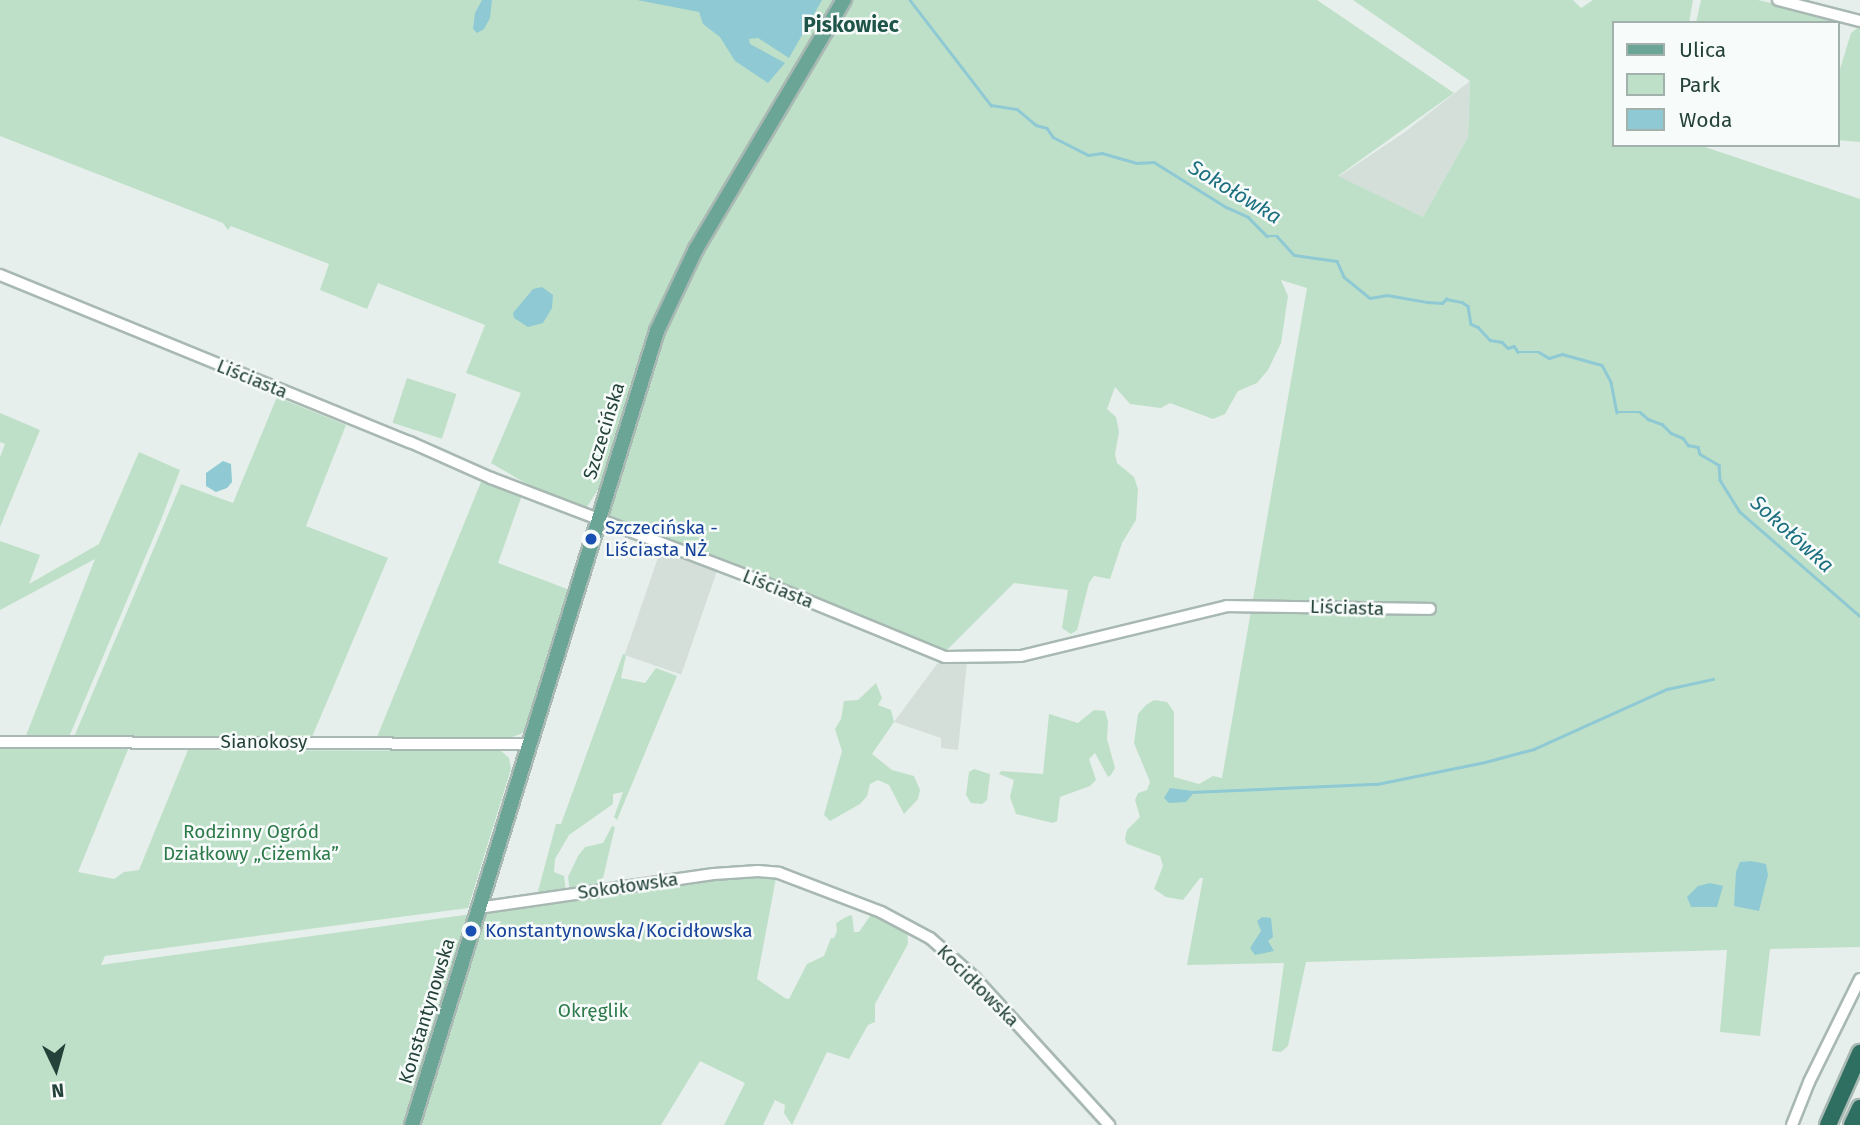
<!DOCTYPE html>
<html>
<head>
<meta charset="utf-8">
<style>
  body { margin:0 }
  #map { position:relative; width:1860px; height:1125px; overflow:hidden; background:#e6efeb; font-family:"Fira Sans",sans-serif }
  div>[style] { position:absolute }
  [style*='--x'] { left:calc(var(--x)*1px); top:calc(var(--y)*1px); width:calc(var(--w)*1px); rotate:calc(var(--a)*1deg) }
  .built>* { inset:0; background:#d4dfda; transform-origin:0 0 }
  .green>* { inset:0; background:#bfe0c8; transform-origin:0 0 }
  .water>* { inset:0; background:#8ec9d4 }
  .stream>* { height:2.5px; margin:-1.25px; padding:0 1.25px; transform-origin:1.25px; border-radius:1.25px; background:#8ec9d4 }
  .roads { filter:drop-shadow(2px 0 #a8b8b2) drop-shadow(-2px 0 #a8b8b2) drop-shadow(0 2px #a8b8b2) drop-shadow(0 -2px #a8b8b2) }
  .minor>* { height:10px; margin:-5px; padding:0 5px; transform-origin:5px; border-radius:5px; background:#fff }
  .major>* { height:14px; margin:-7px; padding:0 7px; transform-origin:7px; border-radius:7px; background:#6aa596 }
  .highway>* { height:16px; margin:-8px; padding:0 8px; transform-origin:8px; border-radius:8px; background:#2f6f62 }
  .dots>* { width:19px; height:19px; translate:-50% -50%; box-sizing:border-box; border:4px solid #f7fbf9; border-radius:50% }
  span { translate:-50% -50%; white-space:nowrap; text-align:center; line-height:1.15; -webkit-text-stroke:5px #f7fbf9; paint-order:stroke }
  .street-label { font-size:19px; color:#24423a }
  .transit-label { font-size:19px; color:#164399 }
  .left { translate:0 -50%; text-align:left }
  .park-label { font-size:19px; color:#2d7a4b }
  .neighbourhood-label { font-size:21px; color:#1f5548; font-weight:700 }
  .water-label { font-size:21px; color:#1c6f80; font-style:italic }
  .legend { position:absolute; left:1612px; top:21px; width:228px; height:126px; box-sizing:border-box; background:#f7fbf9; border:2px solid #a3b1ad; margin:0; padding:9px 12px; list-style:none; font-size:21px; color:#24423a }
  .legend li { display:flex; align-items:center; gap:14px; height:35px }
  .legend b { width:35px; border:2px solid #a3b1ad }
  .north { position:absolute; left:21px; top:1034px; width:70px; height:70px; -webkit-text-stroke:5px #f7fbf9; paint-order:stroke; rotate:175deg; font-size:19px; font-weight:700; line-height:28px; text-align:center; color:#24423a }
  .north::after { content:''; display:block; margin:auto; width:24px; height:32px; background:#24423a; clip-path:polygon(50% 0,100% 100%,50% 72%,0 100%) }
</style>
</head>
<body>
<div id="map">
  <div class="built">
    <div style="clip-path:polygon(1470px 81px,1468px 137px,1423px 217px,1338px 177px,1405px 132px)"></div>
    <div style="left:661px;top:549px;width:60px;height:112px;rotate:19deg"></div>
    <div style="clip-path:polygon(946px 660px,967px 662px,958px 750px,941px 748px,941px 738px,894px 722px,937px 664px)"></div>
  </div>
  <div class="green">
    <div style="clip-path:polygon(0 0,1317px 0,1454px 93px,1338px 176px,1423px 217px,1468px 137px,1470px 81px,1353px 0,1573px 0,1581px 8px,1593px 0,1693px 0,1689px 23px,1613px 23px,1613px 145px,1699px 145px,1860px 199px,1860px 947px,1770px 949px,1760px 1036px,1720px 1032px,1727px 950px,1306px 962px,1288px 1046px,1281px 1052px,1272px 1051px,1284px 963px,1187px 965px,1203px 878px,1200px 878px,1183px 900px,1166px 897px,1154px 889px,1163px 866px,1160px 856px,1127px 844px,1125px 839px,1127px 830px,1140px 817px,1135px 800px,1138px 793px,1147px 790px,1150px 782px,1134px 743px,1138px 714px,1146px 705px,1154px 700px,1167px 702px,1174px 712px,1174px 777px,1199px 784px,1213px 776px,1222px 778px,1307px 288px,1281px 280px,1288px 296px,1281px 343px,1268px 370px,1257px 383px,1238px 391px,1225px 414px,1213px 419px,1170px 403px,1161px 408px,1130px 404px,1115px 387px,1107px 409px,1116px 417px,1119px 432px,1115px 454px,1117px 463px,1134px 477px,1138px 489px,1136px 520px,1122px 543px,1110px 579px,1094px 576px,1089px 583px,1077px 630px,1071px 634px,1062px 628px,1068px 590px,1014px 583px,944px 653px,604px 513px,641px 386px,631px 383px,601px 485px,587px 507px,534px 488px,491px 463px,521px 393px,466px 373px,485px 325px,378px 283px,367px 309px,320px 290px,329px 264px,231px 226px,228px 230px,223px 223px,0 136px)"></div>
    <div style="clip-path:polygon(1701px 0,1758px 0,1824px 15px,1833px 19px,1834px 23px,1696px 23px)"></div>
    <div style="clip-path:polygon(1860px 26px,1860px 142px,1837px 140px,1837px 79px,1851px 33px)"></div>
    <div style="left:407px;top:378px;width:52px;height:47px;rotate:18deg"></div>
    <div style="clip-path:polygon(277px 397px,346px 425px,306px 526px,388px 558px,312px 737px,74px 737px,181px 484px,233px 503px)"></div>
    <div style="clip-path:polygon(0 413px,40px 430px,0 527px,0 457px,5px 444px,0 442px)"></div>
    <div style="clip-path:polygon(139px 452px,180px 470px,161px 520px,69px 737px,25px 738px,95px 559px,0 610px,0 541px,40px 555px,29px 584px,99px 544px)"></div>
    <div style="clip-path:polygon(481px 482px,522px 495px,498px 563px,570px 590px,528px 727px,521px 734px,509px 738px,377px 737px)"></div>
    <div style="clip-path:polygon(623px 654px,626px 655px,621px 678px,645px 683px,656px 668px,677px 676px,617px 820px,614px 817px,623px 792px,613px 794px,613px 804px,569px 835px,555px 859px,554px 872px,564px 876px,566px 892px,537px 895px,556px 824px,561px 824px)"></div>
    <div style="clip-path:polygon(876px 683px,882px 698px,878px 705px,891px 710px,894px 722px,872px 754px,892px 770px,914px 776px,920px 790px,918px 799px,904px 814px,889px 785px,878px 780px,870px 784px,867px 796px,860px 804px,830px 821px,824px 815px,842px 751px,835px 729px,841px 719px,844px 701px,858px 700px)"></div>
    <div style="clip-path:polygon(1094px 710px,1105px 711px,1108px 721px,1107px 739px,1115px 768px,1111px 775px,1108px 777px,1095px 753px,1089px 759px,1096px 780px,1090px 786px,1060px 797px,1057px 821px,1053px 823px,1016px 814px,1010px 797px,1014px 780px,999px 774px,1001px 771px,1043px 774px,1049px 714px,1078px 723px)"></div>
    <div style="clip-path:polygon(0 747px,129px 747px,78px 872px,114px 879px,124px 872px,139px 870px,188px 750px,501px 751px,509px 758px,511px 769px,468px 908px,105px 956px,101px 965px,749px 876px,776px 878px,757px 979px,785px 998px,789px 999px,807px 964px,824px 956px,831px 938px,834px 938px,837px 931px,836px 923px,848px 916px,852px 915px,854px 932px,859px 932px,870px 916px,882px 916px,907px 930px,908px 944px,875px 1004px,875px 1022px,868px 1025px,849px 1059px,827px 1052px,792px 1125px,784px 1113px,785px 1105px,775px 1100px,763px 1125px,724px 1125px,745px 1083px,700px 1061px,661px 1125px,0 1125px)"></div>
    <div style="clip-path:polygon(974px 769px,990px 774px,987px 800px,982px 804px,971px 803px,966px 795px,969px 772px)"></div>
    <div style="clip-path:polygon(612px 826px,615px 827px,603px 878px,605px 885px,570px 891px,568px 877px,578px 856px,585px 847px,603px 843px)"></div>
  </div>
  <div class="water">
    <div style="clip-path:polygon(492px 0,490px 18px,484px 29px,477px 33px,473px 29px,475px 13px,482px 0)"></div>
    <div style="clip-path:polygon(637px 0,822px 0,789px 58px,758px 38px,749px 39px,750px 44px,785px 63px,768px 83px,735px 61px,720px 37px,703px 24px,699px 12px)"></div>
    <div style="clip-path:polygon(542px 287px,553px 295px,552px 308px,543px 323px,528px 327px,514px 318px,513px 313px,533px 289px)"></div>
    <div style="clip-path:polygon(223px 461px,231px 464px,232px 482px,227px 488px,216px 492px,206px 486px,206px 473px)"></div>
    <div style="clip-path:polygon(1170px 788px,1193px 791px,1192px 795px,1186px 802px,1169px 803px,1164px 798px)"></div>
    <div style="clip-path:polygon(1751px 861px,1766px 864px,1768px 875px,1759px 911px,1734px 906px,1736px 872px,1740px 862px)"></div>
    <div style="clip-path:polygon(1710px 883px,1723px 886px,1717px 907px,1691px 907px,1687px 897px,1698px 886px)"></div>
    <div style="clip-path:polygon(1262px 917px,1271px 918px,1273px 937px,1268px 941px,1274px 951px,1255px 955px,1250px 948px,1261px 931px,1257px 921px)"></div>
  </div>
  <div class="stream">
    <div style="--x:910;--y:0;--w:133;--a:52.4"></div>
    <div style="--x:991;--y:105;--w:26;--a:9"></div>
    <div style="--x:1017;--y:109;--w:25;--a:40"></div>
    <div style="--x:1036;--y:125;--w:11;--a:15"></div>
    <div style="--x:1047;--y:128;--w:11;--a:56"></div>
    <div style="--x:1053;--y:137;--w:39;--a:27"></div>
    <div style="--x:1088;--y:155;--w:14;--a:-8"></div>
    <div style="--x:1102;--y:153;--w:35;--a:16"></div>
    <div style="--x:1136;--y:163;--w:18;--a:-3"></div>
    <div style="--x:1154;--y:162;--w:85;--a:32"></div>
    <div style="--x:1226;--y:207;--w:24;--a:24"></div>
    <div style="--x:1248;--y:217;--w:27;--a:45"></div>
    <div style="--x:1267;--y:236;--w:10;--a:0"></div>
    <div style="--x:1277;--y:236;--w:25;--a:48"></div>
    <div style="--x:1294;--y:255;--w:43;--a:7.9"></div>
    <div style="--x:1337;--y:261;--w:17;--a:66"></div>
    <div style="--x:1344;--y:277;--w:33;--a:39"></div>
    <div style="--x:1370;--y:298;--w:17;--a:-10"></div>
    <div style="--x:1387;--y:295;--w:41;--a:9.9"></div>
    <div style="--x:1427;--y:302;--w:15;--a:4"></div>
    <div style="--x:1442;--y:303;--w:6;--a:-45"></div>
    <div style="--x:1446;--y:299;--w:16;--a:11"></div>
    <div style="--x:1462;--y:302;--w:7;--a:34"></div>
    <div style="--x:1468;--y:306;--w:18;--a:81"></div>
    <div style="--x:1471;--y:324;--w:8;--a:23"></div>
    <div style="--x:1478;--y:327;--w:18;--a:47"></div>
    <div style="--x:1490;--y:340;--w:12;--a:9"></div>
    <div style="--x:1502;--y:342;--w:8;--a:45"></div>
    <div style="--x:1508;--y:348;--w:6;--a:-18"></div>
    <div style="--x:1514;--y:346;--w:7;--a:56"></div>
    <div style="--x:1518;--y:352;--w:21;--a:0"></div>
    <div style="--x:1539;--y:352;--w:12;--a:31"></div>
    <div style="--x:1549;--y:358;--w:14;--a:-17"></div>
    <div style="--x:1562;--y:354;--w:41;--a:15.4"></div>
    <div style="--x:1602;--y:365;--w:19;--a:62"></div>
    <div style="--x:1611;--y:382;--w:31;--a:79"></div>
    <div style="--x:1617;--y:412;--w:23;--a:0"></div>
    <div style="--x:1640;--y:412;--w:11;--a:41"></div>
    <div style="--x:1648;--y:419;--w:15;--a:20"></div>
    <div style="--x:1662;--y:424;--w:13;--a:45"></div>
    <div style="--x:1671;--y:433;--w:13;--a:23"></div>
    <div style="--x:1683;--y:438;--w:9;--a:54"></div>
    <div style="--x:1688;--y:445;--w:10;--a:11"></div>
    <div style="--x:1698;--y:447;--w:7;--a:74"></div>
    <div style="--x:1700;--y:454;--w:22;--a:30"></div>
    <div style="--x:1719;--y:465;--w:15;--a:86"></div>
    <div style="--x:1720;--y:480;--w:36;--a:58"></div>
    <div style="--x:1739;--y:511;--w:160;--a:41"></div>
    <div style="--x:1191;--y:792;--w:186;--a:-2.5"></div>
    <div style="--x:1377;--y:784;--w:110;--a:-11.5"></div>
    <div style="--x:1485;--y:762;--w:51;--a:-14.9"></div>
    <div style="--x:1534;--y:749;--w:146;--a:-24.3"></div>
    <div style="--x:1667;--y:689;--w:47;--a:-12.3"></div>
  </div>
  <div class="roads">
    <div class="minor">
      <div style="--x:1778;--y:0;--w:85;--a:14.4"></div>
      <div style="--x:0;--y:275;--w:443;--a:22.2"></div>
      <div style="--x:410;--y:442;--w:89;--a:24"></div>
      <div style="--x:491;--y:478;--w:277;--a:20.9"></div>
      <div style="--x:750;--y:577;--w:211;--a:22.3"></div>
      <div style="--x:945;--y:657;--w:76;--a:-0.8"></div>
      <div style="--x:1021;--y:656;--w:212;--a:-13.6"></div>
      <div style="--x:1227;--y:606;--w:203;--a:0.8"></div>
      <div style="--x:0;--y:742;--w:528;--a:0.22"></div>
      <div style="--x:478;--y:908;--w:238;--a:-8.2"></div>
      <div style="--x:714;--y:874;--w:44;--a:-3.9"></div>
      <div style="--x:758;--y:871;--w:21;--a:5"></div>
      <div style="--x:779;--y:873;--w:109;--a:20.9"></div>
      <div style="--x:881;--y:912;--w:55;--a:28"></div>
      <div style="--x:930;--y:938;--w:60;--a:41.6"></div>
      <div style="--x:975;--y:978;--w:199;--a:47.6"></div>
      <div style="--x:1792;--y:1125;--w:46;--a:-68.4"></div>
      <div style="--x:1809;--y:1082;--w:115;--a:-63.7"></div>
    </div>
    <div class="major">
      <div style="--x:412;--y:1125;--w:831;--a:-72.85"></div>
      <div style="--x:657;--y:331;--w:91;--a:-64.6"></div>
      <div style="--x:696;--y:249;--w:290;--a:-59.3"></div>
    </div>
    <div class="highway">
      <div style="--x:1828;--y:1125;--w:79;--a:-66"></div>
      <div style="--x:1852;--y:1125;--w:19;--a:-65"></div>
    </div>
  </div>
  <div class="dots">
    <div style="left:591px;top:539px;background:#1a4fb4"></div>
    <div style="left:471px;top:931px;background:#1a4fb4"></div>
  </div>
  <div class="street-label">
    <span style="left:252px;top:379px;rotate:22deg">Liściasta</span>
    <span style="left:604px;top:431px;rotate:-73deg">Szczecińska</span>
    <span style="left:778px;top:589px;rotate:22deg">Liściasta</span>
    <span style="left:1347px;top:608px;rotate:2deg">Liściasta</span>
    <span style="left:264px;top:742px">Sianokosy</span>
    <span style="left:628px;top:886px;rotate:-8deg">Sokołowska</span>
    <span style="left:978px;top:986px;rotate:45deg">Kocidłowska</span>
    <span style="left:427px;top:1011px;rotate:-73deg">Konstantynowska</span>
  </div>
  <div class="transit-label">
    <span class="left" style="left:605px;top:539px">Szczecińska -<br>Liściasta NŻ</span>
    <span class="left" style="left:485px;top:931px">Konstantynowska/Kocidłowska</span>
  </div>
  <div class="park-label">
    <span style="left:251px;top:843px">Rodzinny Ogród<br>Działkowy „Ciżemka”</span>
    <span style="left:593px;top:1011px">Okręglik</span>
  </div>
  <div class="neighbourhood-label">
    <span style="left:851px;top:25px">Piskowiec</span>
  </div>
  <div class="water-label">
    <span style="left:1235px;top:192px;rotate:31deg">Sokołówka</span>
    <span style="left:1792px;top:534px;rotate:42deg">Sokołówka</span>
  </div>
  <ul class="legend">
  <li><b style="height:9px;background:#6aa596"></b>Ulica</li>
  <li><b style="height:19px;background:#bfe0c8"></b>Park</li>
  <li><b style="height:19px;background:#8ec9d4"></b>Woda</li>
  </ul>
  <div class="north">N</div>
</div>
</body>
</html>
